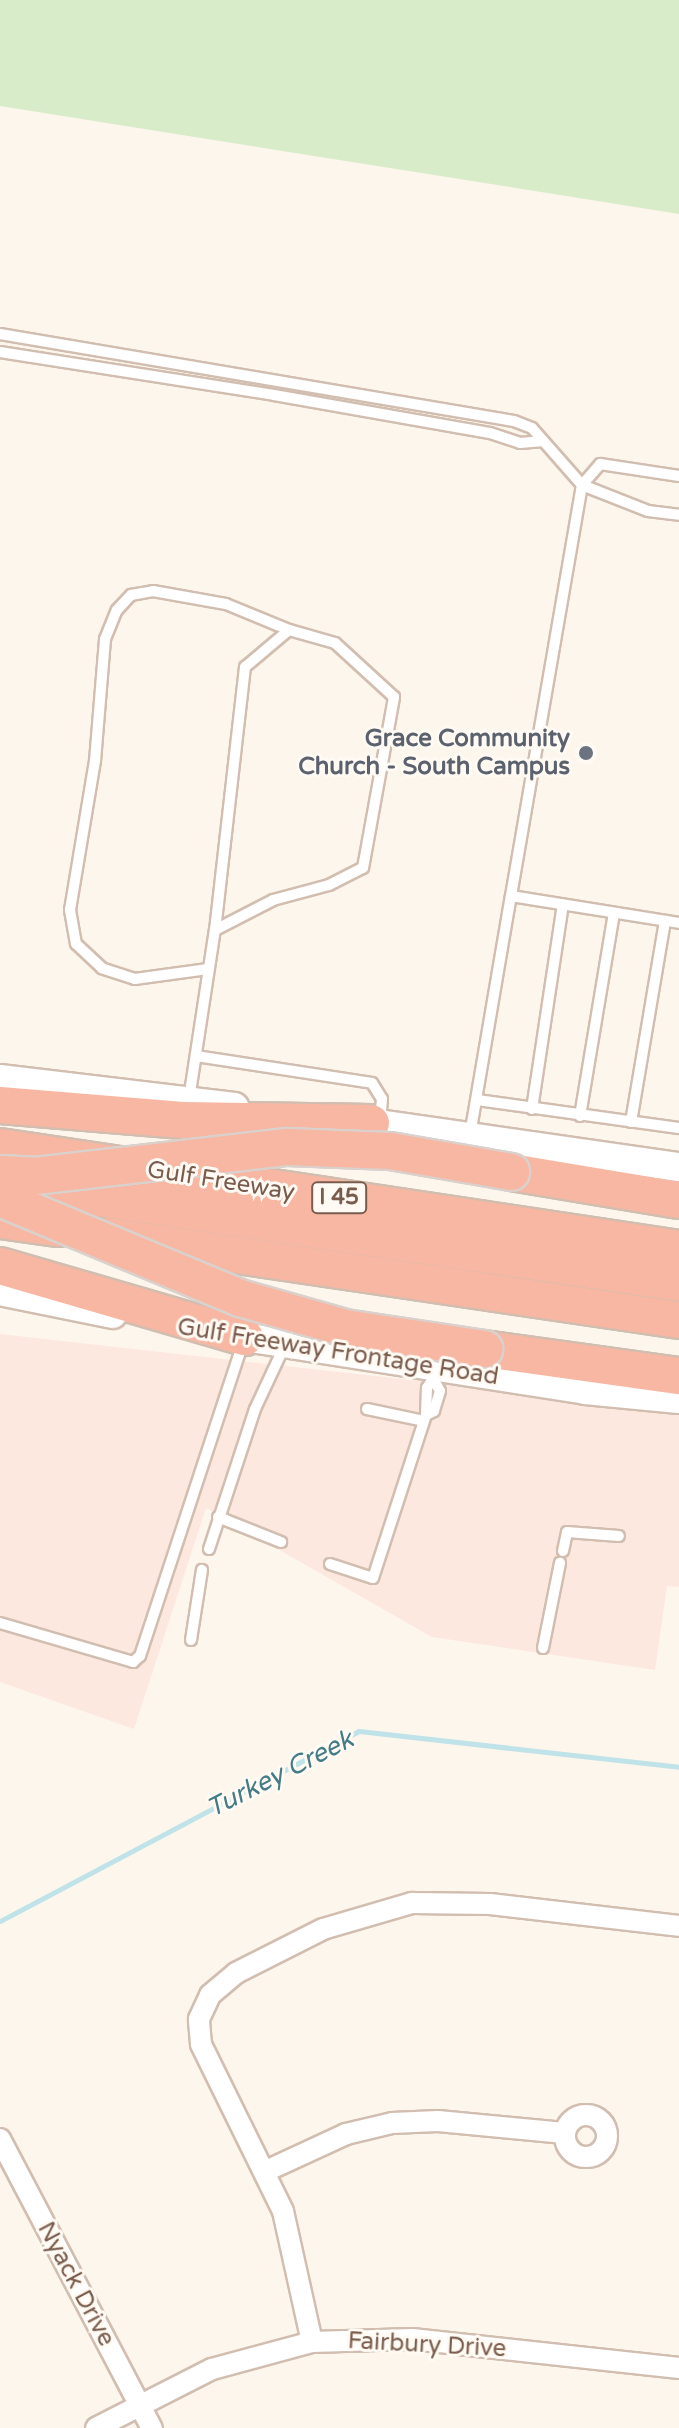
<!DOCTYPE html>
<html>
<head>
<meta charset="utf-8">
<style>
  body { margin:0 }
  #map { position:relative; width:679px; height:2428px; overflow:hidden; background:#fdf6ec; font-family:"Varela Round",sans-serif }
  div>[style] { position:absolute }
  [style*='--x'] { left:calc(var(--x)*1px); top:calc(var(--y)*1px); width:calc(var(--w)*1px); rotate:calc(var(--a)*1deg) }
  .commercial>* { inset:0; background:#fde8e0 }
  .green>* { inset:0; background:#d8ecc9 }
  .stream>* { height:5px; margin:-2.5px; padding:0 2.5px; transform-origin:2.5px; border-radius:2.5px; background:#bfe3e8 }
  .roads { filter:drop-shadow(2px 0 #d1beb0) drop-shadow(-2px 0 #d1beb0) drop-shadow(0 2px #d1beb0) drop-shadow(0 -2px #d1beb0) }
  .service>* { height:10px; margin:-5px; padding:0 5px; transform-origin:5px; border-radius:5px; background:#fff }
  .minor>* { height:20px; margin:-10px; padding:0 10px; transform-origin:10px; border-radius:10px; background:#fff }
  .minor>.ring { margin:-10px; padding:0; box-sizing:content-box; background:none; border:20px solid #fff; border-radius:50% }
  .secondary>* { height:28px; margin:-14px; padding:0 14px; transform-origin:14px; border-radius:14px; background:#fff }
  .motorway>* { height:36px; margin:-18px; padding:0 18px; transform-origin:18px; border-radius:18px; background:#f7b7a3 }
  .bridges { filter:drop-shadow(2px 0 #dad1cd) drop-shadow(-2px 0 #dad1cd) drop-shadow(0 2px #dad1cd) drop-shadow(0 -2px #dad1cd) }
  .motorway-bridge>* { height:36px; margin:-18px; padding:0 18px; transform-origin:18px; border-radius:18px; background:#f7b7a3 }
  .dots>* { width:22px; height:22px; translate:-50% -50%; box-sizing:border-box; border:4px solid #fffaf3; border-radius:50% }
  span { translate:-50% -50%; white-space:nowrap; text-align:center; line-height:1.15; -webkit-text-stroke:6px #fffaf3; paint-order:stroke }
  .shield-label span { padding:2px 6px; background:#fffaf3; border:2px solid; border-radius:6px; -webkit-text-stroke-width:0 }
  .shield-label { font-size:22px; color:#7a5c4d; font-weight:700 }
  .worship-label { font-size:24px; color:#5b616d; font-weight:700 }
  .right { translate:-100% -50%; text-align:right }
  .street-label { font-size:24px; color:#7a5c4d }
  .water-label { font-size:26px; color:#437c86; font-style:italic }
</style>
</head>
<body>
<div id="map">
  <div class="commercial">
    <div style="clip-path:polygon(0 1334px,679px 1410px,679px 1587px,667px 1586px,655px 1670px,432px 1637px,206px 1508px,134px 1729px,0 1682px)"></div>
  </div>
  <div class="green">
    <div style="clip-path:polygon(0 0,679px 0,679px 214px,0 106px)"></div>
  </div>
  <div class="stream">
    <div style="--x:0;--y:1921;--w:406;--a:-27.9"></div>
    <div style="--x:359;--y:1731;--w:322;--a:6.4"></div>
  </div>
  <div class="roads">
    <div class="service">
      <div style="--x:0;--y:334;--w:521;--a:9.61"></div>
      <div style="--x:514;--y:421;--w:19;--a:21"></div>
      <div style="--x:532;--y:428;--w:76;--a:48.7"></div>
      <div style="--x:582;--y:485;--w:28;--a:-49"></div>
      <div style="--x:600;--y:464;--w:80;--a:8.6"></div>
      <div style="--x:0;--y:352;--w:277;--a:8.9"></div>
      <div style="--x:274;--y:395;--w:219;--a:10"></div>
      <div style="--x:490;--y:433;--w:32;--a:18"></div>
      <div style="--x:520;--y:443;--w:21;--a:-5"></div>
      <div style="--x:511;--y:896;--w:417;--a:-80.2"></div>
      <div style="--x:582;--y:485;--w:71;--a:21.5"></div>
      <div style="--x:648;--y:511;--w:31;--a:7"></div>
      <div style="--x:208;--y:969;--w:74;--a:172.2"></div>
      <div style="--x:135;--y:979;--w:35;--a:-162"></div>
      <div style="--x:102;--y:968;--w:35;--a:-137"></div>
      <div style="--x:76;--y:944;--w:35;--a:-100"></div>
      <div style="--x:70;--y:910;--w:151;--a:-80.5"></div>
      <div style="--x:95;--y:761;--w:122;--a:-85.3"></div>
      <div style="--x:105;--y:639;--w:31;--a:-68"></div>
      <div style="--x:117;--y:610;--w:21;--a:-47"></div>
      <div style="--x:131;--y:595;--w:22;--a:-10"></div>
      <div style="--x:153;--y:591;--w:74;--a:10.1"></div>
      <div style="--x:226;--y:604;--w:68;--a:22.4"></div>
      <div style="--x:196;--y:1056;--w:178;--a:8.7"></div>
      <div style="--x:372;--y:1083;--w:19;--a:58"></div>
      <div style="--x:382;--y:1099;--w:23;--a:95"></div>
      <div style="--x:189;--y:1099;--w:171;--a:-81.3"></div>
      <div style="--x:215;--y:930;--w:65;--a:-27.3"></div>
      <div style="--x:273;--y:900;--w:58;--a:-15"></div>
      <div style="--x:329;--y:885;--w:38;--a:-27"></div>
      <div style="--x:363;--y:868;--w:174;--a:-79.7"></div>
      <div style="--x:394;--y:697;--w:80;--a:-137.5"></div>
      <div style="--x:335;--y:643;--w:48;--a:-164.2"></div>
      <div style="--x:289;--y:630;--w:57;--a:139.9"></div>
      <div style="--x:245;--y:667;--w:265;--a:96.5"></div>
      <div style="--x:477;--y:1100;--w:204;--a:7.9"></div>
      <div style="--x:532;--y:1109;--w:207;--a:-81.4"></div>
      <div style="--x:580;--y:1116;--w:206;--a:-80.5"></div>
      <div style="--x:631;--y:1122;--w:204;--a:-80.4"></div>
      <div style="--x:470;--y:1135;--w:242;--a:-80.3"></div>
      <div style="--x:511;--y:896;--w:170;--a:9.1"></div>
      <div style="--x:435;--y:1382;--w:10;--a:61"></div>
      <div style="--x:440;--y:1391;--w:21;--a:107"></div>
      <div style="--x:434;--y:1411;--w:9;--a:153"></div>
      <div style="--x:426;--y:1415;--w:27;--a:-88"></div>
      <div style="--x:427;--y:1388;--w:20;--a:-57"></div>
      <div style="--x:367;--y:1409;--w:58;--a:11.9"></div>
      <div style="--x:218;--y:1517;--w:68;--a:21.6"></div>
      <div style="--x:209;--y:1549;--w:147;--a:-71.8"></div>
      <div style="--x:255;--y:1409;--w:71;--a:-64.9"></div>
      <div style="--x:563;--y:1551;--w:19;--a:-78"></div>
      <div style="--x:567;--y:1532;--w:52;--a:4.4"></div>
      <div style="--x:330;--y:1564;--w:45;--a:18"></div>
      <div style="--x:373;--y:1578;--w:171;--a:-72"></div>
      <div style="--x:0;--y:1623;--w:139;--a:16.3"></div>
      <div style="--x:133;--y:1662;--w:9;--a:-41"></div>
      <div style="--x:140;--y:1656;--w:330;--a:-71.8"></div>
      <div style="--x:191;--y:1640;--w:71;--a:-81.1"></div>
      <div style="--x:543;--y:1648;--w:87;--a:-78.7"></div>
    </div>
    <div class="minor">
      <div class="ring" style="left:565px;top:2115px;width:22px;height:22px"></div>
      <div style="--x:0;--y:2139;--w:327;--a:62.3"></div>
      <div style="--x:266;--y:2171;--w:88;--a:-24.8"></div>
      <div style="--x:346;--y:2134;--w:47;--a:-13.4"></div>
      <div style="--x:392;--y:2123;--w:46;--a:-2.5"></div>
      <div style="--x:438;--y:2121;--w:127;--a:5.4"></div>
      <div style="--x:312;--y:2342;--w:134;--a:-102.5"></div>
      <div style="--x:283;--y:2211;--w:186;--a:-116.2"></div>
      <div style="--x:201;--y:2044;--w:25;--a:-95"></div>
      <div style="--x:199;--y:2019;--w:26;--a:-65"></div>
      <div style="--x:210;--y:1995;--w:34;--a:-40"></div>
      <div style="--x:236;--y:1973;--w:97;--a:-26.8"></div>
      <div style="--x:323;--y:1929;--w:93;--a:-16.3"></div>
      <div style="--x:412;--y:1903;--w:78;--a:0.7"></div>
      <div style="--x:490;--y:1904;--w:190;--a:6.6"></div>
      <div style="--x:96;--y:2428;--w:130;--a:-27"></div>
      <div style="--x:212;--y:2369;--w:104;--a:-15.1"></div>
      <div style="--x:312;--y:2342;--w:100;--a:-1.7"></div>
      <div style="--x:412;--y:2339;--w:269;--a:6.2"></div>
    </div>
    <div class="secondary">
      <div style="--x:0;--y:1079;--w:236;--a:6.8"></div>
      <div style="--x:351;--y:1120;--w:331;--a:8.2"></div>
      <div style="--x:0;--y:1291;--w:115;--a:11.5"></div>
      <div style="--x:225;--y:1334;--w:364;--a:8.8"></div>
      <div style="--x:585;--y:1390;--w:94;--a:5.5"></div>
    </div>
    <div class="motorway">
      <div style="--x:0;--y:1105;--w:183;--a:4.7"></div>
      <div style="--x:182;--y:1120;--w:189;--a:0.9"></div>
      <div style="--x:0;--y:1147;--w:687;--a:8.54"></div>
      <div style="--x:511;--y:1172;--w:170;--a:9.5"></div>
      <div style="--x:9;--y:1185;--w:677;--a:8.32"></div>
      <div style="--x:0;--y:1220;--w:59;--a:7.9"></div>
      <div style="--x:108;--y:1236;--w:577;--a:8.37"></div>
      <div style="--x:0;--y:1266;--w:255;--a:16.2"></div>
      <div style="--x:484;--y:1349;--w:197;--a:7.9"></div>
    </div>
  </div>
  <div class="bridges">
    <div class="motorway-bridge">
      <div style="--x:0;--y:1174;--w:35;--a:3"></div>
      <div style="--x:35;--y:1176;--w:254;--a:-6.6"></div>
      <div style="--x:287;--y:1147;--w:103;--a:2.2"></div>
      <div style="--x:390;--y:1151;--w:123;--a:9.8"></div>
      <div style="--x:0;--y:1198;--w:260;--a:22.6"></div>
      <div style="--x:240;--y:1298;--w:109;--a:15.9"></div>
      <div style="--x:345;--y:1328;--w:141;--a:8.6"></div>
    </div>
  </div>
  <div class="dots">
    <div style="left:586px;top:753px;background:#6b7280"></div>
  </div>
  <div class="shield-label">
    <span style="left:339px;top:1198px">I 45</span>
  </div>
  <div class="worship-label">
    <span class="right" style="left:570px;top:753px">Grace Community<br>Church - South Campus</span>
  </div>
  <div class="street-label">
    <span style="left:221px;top:1181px;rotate:9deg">Gulf Freeway</span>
    <span style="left:338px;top:1352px;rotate:9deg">Gulf Freeway Frontage Road</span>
    <span style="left:76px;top:2284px;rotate:62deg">Nyack Drive</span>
    <span style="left:427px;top:2345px;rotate:3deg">Fairbury Drive</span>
  </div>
  <div class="water-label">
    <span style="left:280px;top:1774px;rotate:-27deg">Turkey Creek</span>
  </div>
</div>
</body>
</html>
